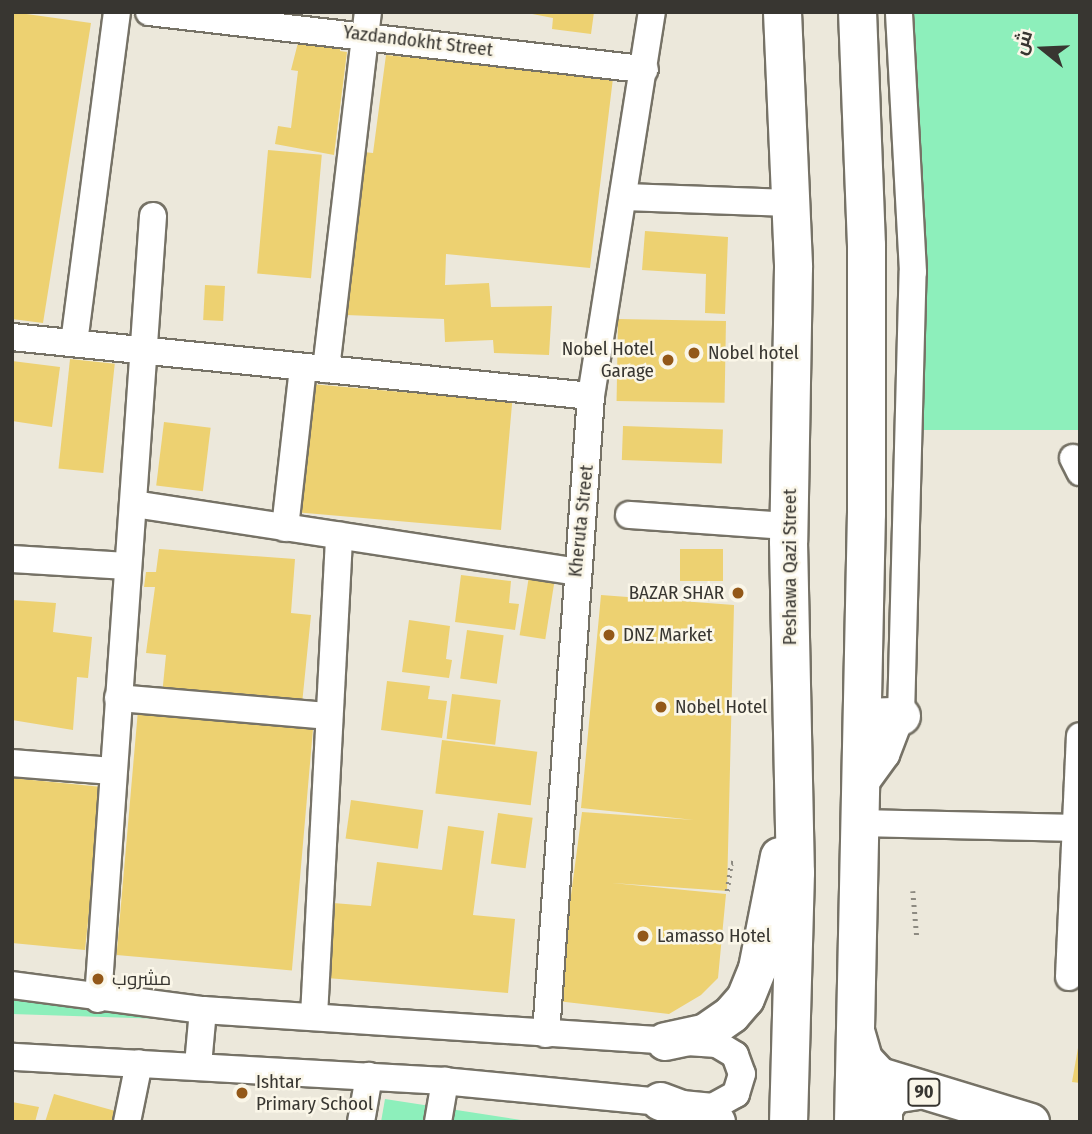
<!DOCTYPE html>
<html>
<head>
<meta charset="utf-8">
<style>
  body { margin:0 }
  #map { position:relative; width:1092px; height:1134px; overflow:hidden; background:#ece8db; font-family:"Fira Sans Condensed",Cairo,sans-serif }
  div>[style] { position:absolute }
  [style*='--x'] { left:calc(var(--x)*1px); top:calc(var(--y)*1px); width:calc(var(--w)*1px); rotate:calc(var(--a)*1deg) }
  .green>* { inset:0; background:#8defbb; transform-origin:0 0 }
  .building>* { inset:0; background:#edd171; transform-origin:0 0 }
  .path>* { height:4.5px; margin-top:-2.25px; transform-origin:0; background:repeating-linear-gradient(90deg,#8d8a81 0 2px,transparent 0 7px) }
  .roads { filter:drop-shadow(2px 0 #767266) drop-shadow(-2px 0 #767266) drop-shadow(0 2px #767266) drop-shadow(0 -2px #767266) }
  .minor>* { height:26px; margin:-13px; padding:0 13px; transform-origin:13px; border-radius:13px; background:#fff }
  .highway>* { height:37px; margin:-18.5px; padding:0 18.5px; transform-origin:18.5px; border-radius:18.5px; background:#fff }
  .dots>* { width:19px; height:19px; translate:-50% -50%; box-sizing:border-box; border:4px solid #faf6e8; border-radius:50% }
  span { translate:-50% -50%; white-space:nowrap; text-align:center; line-height:1.15; -webkit-text-stroke:5px #faf6e8; paint-order:stroke }
  .shield-label span { padding:2px 5px; background:#faf6e8; border:2px solid; border-radius:5px; -webkit-text-stroke-width:0 }
  .shield-label { font-size:18px; color:#383631; font-weight:700 }
  .street-label { font-size:19px; color:#383631 }
  .poi-label { font-size:19px; color:#383631 }
  .right { translate:-100% -50%; text-align:right }
  .left { translate:0 -50%; text-align:left }
  .frame { position:absolute; inset:0; border:14px solid #383631; pointer-events:none }
  .north { position:absolute; left:1008px; top:14px; width:70px; height:70px; -webkit-text-stroke:5px #faf6e8; paint-order:stroke; rotate:288deg; font-size:19px; font-weight:700; line-height:28px; text-align:center; color:#383631 }
  .north::after { content:''; display:block; margin:auto; width:24px; height:32px; background:#383631; clip-path:polygon(50% 0,100% 100%,50% 72%,0 100%) }
</style>
</head>
<body>
<div id="map">
  <div class="green">
    <div style="left:909px;top:12px;width:171px;height:418px"></div>
    <div style="clip-path:polygon(12px 988px,168px 1003px,164px 1019px,12px 1014px)"></div>
    <div style="clip-path:polygon(385px 1099px,534px 1122px,381px 1122px)"></div>
  </div>
  <div class="building">
    <div style="clip-path:polygon(12px 12px,91px 23px,43px 323px,12px 319px)"></div>
    <div style="clip-path:polygon(522px 12px,594px 12px,591px 34px,552px 29px,553px 18px)"></div>
    <div style="clip-path:polygon(301px 31px,342px 36px,340px 51px,347px 52px,334px 155px,275px 144px,278px 126px,291px 128px,298px 71px,291px 70px)"></div>
    <div style="clip-path:polygon(386px 55px,613px 78px,590px 268px,446px 254px,445px 285px,489px 283px,491px 307px,552px 306px,549px 355px,494px 353px,493px 340px,445px 342px,444px 319px,346px 315px,363px 152px,373px 153px)"></div>
    <div style="left:268px;top:150px;width:54px;height:124px;rotate:5deg"></div>
    <div style="clip-path:polygon(645px 231px,728px 237px,725px 314px,705px 313px,706px 274px,642px 270px)"></div>
    <div style="left:205px;top:285px;width:20px;height:35px;rotate:3deg"></div>
    <div style="left:618px;top:319px;width:108px;height:82px;rotate:1deg"></div>
    <div style="left:70px;top:359px;width:45px;height:110px;rotate:6deg"></div>
    <div style="clip-path:polygon(12px 361px,60px 367px,52px 427px,12px 421px)"></div>
    <div style="left:311px;top:384px;width:202px;height:129px;rotate:5deg"></div>
    <div style="left:164px;top:422px;width:47px;height:64px;rotate:7deg"></div>
    <div style="left:623px;top:426px;width:100px;height:34px;rotate:2deg"></div>
    <div style="clip-path:polygon(159px 549px,295px 559px,291px 613px,311px 615px,302px 704px,162px 695px,166px 655px,146px 653px,155px 587px,144px 587px,146px 572px,156px 572px)"></div>
    <div style="left:680px;top:549px;width:43px;height:32px"></div>
    <div style="clip-path:polygon(461px 575px,511px 581px,509px 603px,519px 604px,515px 630px,455px 622px)"></div>
    <div style="left:529px;top:576px;width:26px;height:60px;rotate:9deg"></div>
    <div style="clip-path:polygon(601px 595px,734px 605px,727px 891px,612px 883px,726px 894px,718px 978px,701px 995px,669px 1014px,557px 1001px,582px 812px,694px 820px,581px 808px)"></div>
    <div style="clip-path:polygon(12px 600px,56px 603px,53px 632px,92px 637px,88px 678px,77px 677px,73px 730px,12px 720px)"></div>
    <div style="clip-path:polygon(409px 620px,450px 626px,446px 659px,452px 660px,449px 678px,402px 672px)"></div>
    <div style="left:467px;top:630px;width:37px;height:49px;rotate:8deg"></div>
    <div style="clip-path:polygon(387px 681px,430px 686px,428px 699px,447px 701px,442px 738px,381px 730px)"></div>
    <div style="left:452px;top:694px;width:49px;height:45px;rotate:7deg"></div>
    <div style="left:138px;top:710px;width:176px;height:246px;rotate:5deg"></div>
    <div style="left:442px;top:740px;width:96px;height:54px;rotate:7deg"></div>
    <div style="clip-path:polygon(12px 778px,102px 787px,85px 950px,12px 943px)"></div>
    <div style="left:351px;top:800px;width:73px;height:39px;rotate:8deg"></div>
    <div style="left:498px;top:813px;width:35px;height:51px;rotate:8deg"></div>
    <div style="clip-path:polygon(448px 826px,484px 831px,473px 915px,515px 919px,508px 993px,327px 978px,333px 903px,371px 906px,377px 862px,442px 870px)"></div>
    <div style="clip-path:polygon(1078px 1048px,1080px 1083px,1072px 1082px)"></div>
    <div style="clip-path:polygon(54px 1094px,119px 1112px,116px 1122px,45px 1122px)"></div>
    <div style="clip-path:polygon(12px 1102px,39px 1107px,35px 1122px,12px 1122px)"></div>
  </div>
  <div class="path">
    <div style="--x:727;--y:891;--w:28;--a:-82"></div>
    <div style="--x:731;--y:863;--w:4;--a:-14"></div>
    <div style="--x:913;--y:891;--w:47;--a:85.1"></div>
  </div>
  <div class="roads">
    <div class="minor">
      <div style="--x:149;--y:12;--w:499;--a:6.6"></div>
      <div style="--x:624;--y:197;--w:166;--a:2.1"></div>
      <div style="--x:12;--y:337;--w:582;--a:5.82"></div>
      <div style="--x:74;--y:343;--w:334;--a:-82.6"></div>
      <div style="--x:326;--y:369;--w:359;--a:-83.3"></div>
      <div style="--x:1073;--y:458;--w:16;--a:63"></div>
      <div style="--x:134;--y:504;--w:447;--a:8.7"></div>
      <div style="--x:629;--y:515;--w:159;--a:4"></div>
      <div style="--x:285;--y:528;--w:162;--a:-83.6"></div>
      <div style="--x:12;--y:559;--w:115;--a:3.5"></div>
      <div style="--x:118;--y:698;--w:211;--a:4.9"></div>
      <div style="--x:12;--y:763;--w:100;--a:4.6"></div>
      <div style="--x:862;--y:788;--w:41;--a:-54"></div>
      <div style="--x:886;--y:755;--w:42;--a:-69"></div>
      <div style="--x:901;--y:716;--w:444;--a:-88.5"></div>
      <div style="--x:913;--y:272;--w:260;--a:-93.1"></div>
      <div style="--x:861;--y:823;--w:215;--a:1.3"></div>
      <div style="--x:1069;--y:977;--w:241;--a:-87.4"></div>
      <div style="--x:12;--y:985;--w:193;--a:7.5"></div>
      <div style="--x:203;--y:1010;--w:515;--a:3.78"></div>
      <div style="--x:717;--y:1044;--w:21;--a:31"></div>
      <div style="--x:735;--y:1055;--w:20;--a:70"></div>
      <div style="--x:742;--y:1074;--w:21;--a:107"></div>
      <div style="--x:736;--y:1094;--w:26;--a:151"></div>
      <div style="--x:713;--y:1107;--w:269;--a:-174.5"></div>
      <div style="--x:445;--y:1081;--w:434;--a:-176.8"></div>
      <div style="--x:98;--y:999;--w:785;--a:-85.98"></div>
      <div style="--x:314;--y:1016;--w:481;--a:-87"></div>
      <div style="--x:546;--y:1034;--w:640;--a:-85.97"></div>
      <div style="--x:591;--y:396;--w:389;--a:-81"></div>
      <div style="--x:198;--y:1065;--w:55;--a:-84.8"></div>
      <div style="--x:127;--y:1122;--w:60;--a:-78.5"></div>
      <div style="--x:361;--y:1122;--w:47;--a:-80.1"></div>
      <div style="--x:438;--y:1122;--w:42;--a:-80.3"></div>
    </div>
    <div class="highway">
      <div style="--x:782;--y:12;--w:255;--a:87.5"></div>
      <div style="--x:793;--y:267;--w:274;--a:91"></div>
      <div style="--x:788;--y:541;--w:331;--a:88.8"></div>
      <div style="--x:795;--y:872;--w:250;--a:91.6"></div>
      <div style="--x:863;--y:717;--w:38;--a:-2"></div>
      <div style="--x:856;--y:1034;--w:26;--a:74"></div>
      <div style="--x:863;--y:1059;--w:23;--a:47"></div>
      <div style="--x:879;--y:1076;--w:158;--a:16.9"></div>
      <div style="--x:665;--y:1041;--w:40;--a:-12"></div>
      <div style="--x:704;--y:1033;--w:33;--a:-35"></div>
      <div style="--x:731;--y:1014;--w:21;--a:-49"></div>
      <div style="--x:745;--y:998;--w:32;--a:-68"></div>
      <div style="--x:757;--y:968;--w:114;--a:-78.9"></div>
      <div style="--x:660;--y:1101;--w:60;--a:20.6"></div>
      <div style="--x:853;--y:1122;--w:609;--a:-88.78"></div>
      <div style="--x:866;--y:513;--w:268;--a:-90"></div>
      <div style="--x:866;--y:245;--w:233;--a:-92.2"></div>
      <div style="--x:883;--y:1122;--w:13;--a:-90"></div>
      <div style="--x:883;--y:1109;--w:17;--a:-59"></div>
      <div style="--x:892;--y:1094;--w:26;--a:-9"></div>
    </div>
  </div>
  <div class="dots">
    <div style="left:694px;top:353px;background:#935818"></div>
    <div style="left:668px;top:360px;background:#935818"></div>
    <div style="left:738px;top:593px;background:#935818"></div>
    <div style="left:609px;top:635px;background:#935818"></div>
    <div style="left:661px;top:707px;background:#935818"></div>
    <div style="left:643px;top:936px;background:#935818"></div>
    <div style="left:98px;top:979px;background:#935818"></div>
    <div style="left:242px;top:1093px;background:#935818"></div>
  </div>
  <div class="shield-label">
    <span style="left:924px;top:1092px">90</span>
  </div>
  <div class="street-label">
    <span style="left:418px;top:41px;rotate:7deg">Yazdandokht Street</span>
    <span style="left:581px;top:521px;rotate:-84deg">Kheruta Street</span>
    <span style="left:790px;top:567px;rotate:-90deg">Peshawa Qazi Street</span>
  </div>
  <div class="poi-label">
    <span class="right" style="left:654px;top:360px">Nobel Hotel<br>Garage</span>
    <span class="left" style="left:708px;top:353px">Nobel hotel</span>
    <span class="right" style="left:724px;top:593px">BAZAR SHAR</span>
    <span class="left" style="left:623px;top:635px">DNZ Market</span>
    <span class="left" style="left:675px;top:707px">Nobel Hotel</span>
    <span class="left" style="left:657px;top:936px">Lamasso Hotel</span>
    <span class="left" style="left:112px;top:979px">مشروب</span>
    <span class="left" style="left:256px;top:1093px">Ishtar<br>Primary School</span>
  </div>
  <div class="frame"></div>
  <div class="north">ش</div>
</div>
</body>
</html>
